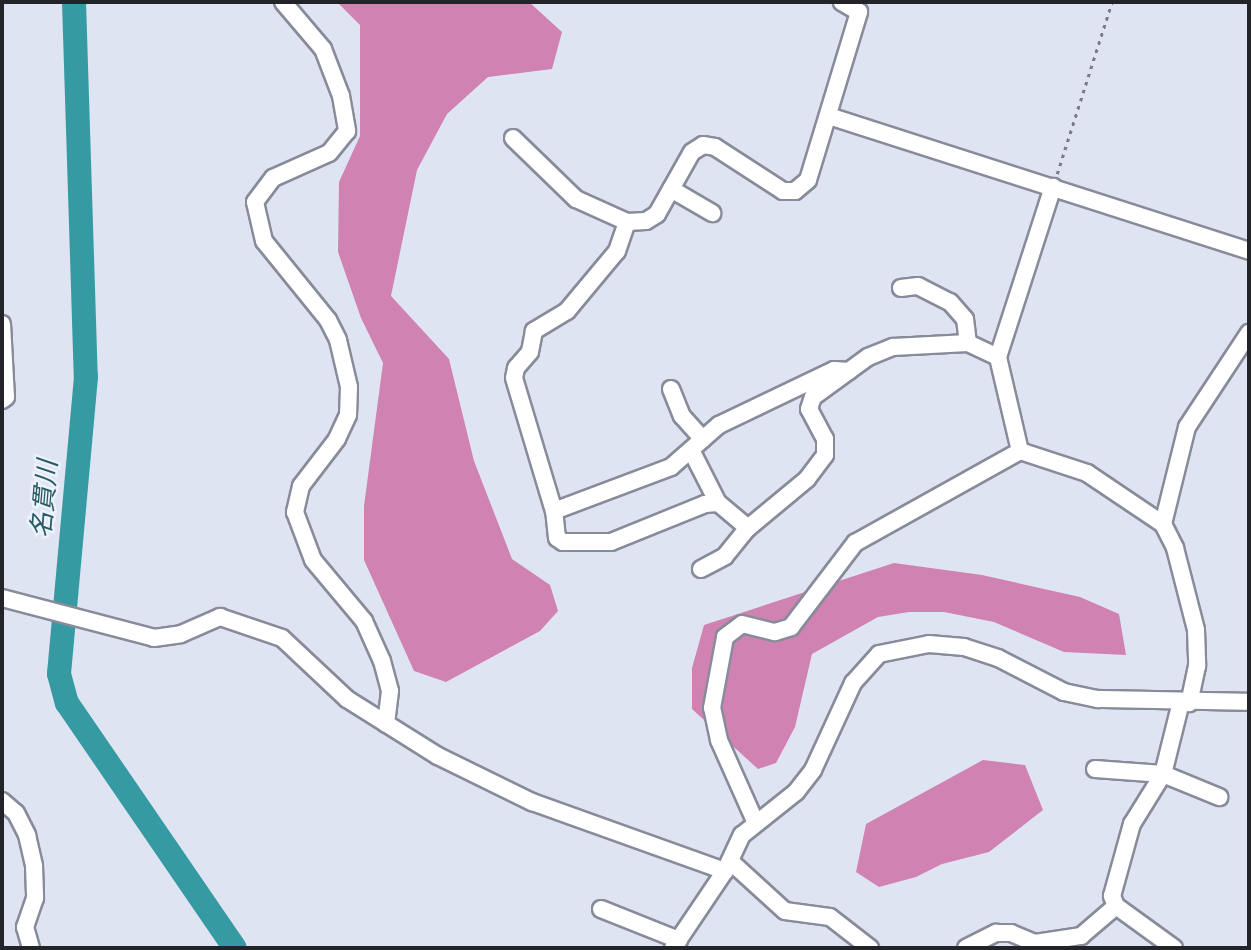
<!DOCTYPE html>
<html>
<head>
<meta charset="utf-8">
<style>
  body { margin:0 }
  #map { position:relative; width:1251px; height:950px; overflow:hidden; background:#dfe4f2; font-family:"Nunito Sans","Noto Sans JP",sans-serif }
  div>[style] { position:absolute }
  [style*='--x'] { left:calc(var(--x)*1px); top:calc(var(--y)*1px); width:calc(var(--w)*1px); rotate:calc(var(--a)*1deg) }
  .forest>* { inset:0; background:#d082b3 }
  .river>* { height:24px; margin:-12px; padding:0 12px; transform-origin:12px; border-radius:12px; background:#369aa3 }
  .path>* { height:2.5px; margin-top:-1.25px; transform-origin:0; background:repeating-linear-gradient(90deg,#797c85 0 3.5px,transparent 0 8.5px) }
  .roads { filter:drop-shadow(2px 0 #888b99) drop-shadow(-2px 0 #888b99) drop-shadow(0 2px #888b99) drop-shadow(0 -2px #888b99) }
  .minor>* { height:16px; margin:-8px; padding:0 8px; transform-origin:8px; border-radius:8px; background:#fff }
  span { translate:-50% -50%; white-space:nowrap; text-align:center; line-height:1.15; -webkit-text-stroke:5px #edf1fd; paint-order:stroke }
  .water-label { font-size:26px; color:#275d62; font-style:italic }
  .frame { position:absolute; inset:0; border:4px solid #222429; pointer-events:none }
</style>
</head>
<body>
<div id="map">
  <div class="forest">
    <div style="clip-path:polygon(337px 2px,529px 2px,562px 32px,552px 69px,488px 77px,447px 114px,417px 170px,391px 296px,449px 359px,474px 461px,512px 559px,550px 585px,558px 611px,540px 631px,446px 682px,414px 671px,364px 560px,364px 506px,383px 363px,361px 318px,338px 252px,339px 182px,360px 136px,360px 25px)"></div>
    <div style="clip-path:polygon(894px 563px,982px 575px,1080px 597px,1119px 614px,1126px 655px,1064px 652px,994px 622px,944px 612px,909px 612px,878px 617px,812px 654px,795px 727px,776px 763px,758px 769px,692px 709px,692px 668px,704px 625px)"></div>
    <div style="clip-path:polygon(983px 760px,1025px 765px,1043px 810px,989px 852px,942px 864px,916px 877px,879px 887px,856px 872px,866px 824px)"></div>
  </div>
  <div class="river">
    <div style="--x:74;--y:2;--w:375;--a:88.2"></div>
    <div style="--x:86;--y:377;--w:298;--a:95.2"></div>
    <div style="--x:59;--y:674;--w:30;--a:75"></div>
    <div style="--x:67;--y:703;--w:297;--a:55.6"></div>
  </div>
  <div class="path">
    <div style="--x:1057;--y:174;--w:181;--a:-72.3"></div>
  </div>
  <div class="roads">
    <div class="minor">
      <div style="--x:283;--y:2;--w:62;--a:49.6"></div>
      <div style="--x:323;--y:49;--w:50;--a:69"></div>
      <div style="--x:341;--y:96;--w:36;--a:80"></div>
      <div style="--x:347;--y:131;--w:28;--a:129"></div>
      <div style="--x:329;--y:153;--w:61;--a:155.9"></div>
      <div style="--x:273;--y:178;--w:30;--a:127"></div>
      <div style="--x:255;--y:202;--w:40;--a:77"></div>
      <div style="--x:264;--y:241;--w:102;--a:51"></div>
      <div style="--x:328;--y:320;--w:22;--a:63"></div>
      <div style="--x:338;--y:340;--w:48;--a:76.8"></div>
      <div style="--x:349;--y:387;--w:28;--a:92"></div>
      <div style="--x:348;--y:415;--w:26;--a:115"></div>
      <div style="--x:337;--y:439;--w:59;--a:127.5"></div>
      <div style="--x:301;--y:486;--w:27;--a:103"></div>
      <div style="--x:295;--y:512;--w:51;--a:69.4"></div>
      <div style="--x:313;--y:560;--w:80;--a:50.1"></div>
      <div style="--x:364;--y:621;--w:44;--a:65.8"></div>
      <div style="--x:382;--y:661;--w:31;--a:75"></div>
      <div style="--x:390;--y:691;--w:33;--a:97"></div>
      <div style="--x:829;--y:116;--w:441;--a:17.8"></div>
      <div style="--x:513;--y:138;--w:88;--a:44.1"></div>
      <div style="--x:576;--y:199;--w:56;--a:24.3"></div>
      <div style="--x:627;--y:222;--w:31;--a:109"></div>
      <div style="--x:617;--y:251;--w:78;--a:129.8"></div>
      <div style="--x:567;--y:311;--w:39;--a:149"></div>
      <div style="--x:534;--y:331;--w:21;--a:101"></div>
      <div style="--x:530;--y:352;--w:21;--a:131"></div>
      <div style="--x:516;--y:368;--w:10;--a:101"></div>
      <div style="--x:514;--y:378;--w:139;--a:73.3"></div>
      <div style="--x:671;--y:189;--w:48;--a:30.3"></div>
      <div style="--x:627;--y:222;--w:19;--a:-3"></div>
      <div style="--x:646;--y:221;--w:13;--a:-32"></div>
      <div style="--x:657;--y:214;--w:71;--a:-60.6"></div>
      <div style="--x:692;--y:152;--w:13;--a:-32"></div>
      <div style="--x:703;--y:145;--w:12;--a:9"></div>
      <div style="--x:715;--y:147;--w:81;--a:32.9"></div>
      <div style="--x:783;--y:191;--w:12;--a:0"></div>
      <div style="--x:795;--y:191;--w:17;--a:-40"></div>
      <div style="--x:808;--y:180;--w:176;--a:-73.1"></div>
      <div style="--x:859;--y:12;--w:20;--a:-150"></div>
      <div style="--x:901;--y:288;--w:17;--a:-7"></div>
      <div style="--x:918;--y:286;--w:36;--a:27"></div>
      <div style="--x:950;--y:302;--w:23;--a:49"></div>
      <div style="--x:965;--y:319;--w:24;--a:83"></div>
      <div style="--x:2;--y:324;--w:73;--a:86.9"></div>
      <div style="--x:6;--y:397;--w:5;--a:143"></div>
      <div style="--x:671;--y:389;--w:29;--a:68"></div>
      <div style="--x:682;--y:416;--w:31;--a:48"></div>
      <div style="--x:691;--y:450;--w:59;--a:63"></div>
      <div style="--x:1020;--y:451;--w:97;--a:-103.2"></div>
      <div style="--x:998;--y:357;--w:179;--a:-72.1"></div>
      <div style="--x:1163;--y:524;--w:100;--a:-76.1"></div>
      <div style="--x:1187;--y:427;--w:113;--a:-56.6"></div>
      <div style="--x:748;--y:528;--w:39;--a:-140"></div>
      <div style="--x:718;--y:503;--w:13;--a:176"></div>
      <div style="--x:705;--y:504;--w:101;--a:158"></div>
      <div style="--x:611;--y:542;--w:48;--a:180"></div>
      <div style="--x:563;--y:542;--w:7;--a:-146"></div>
      <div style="--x:557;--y:538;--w:27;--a:-96"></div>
      <div style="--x:554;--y:511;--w:125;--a:-20.6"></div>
      <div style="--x:671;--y:467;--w:64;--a:-41.2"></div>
      <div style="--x:719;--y:425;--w:127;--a:-25.6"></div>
      <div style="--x:834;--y:370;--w:15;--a:4"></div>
      <div style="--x:701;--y:569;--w:27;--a:-28"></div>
      <div style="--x:725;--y:556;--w:36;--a:-51"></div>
      <div style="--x:748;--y:528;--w:77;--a:-39.7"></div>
      <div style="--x:807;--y:479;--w:30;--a:-53"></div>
      <div style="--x:825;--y:455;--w:16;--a:-90"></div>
      <div style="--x:825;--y:439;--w:34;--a:-118"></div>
      <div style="--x:809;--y:409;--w:13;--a:-72"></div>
      <div style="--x:813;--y:397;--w:68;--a:-36"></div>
      <div style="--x:868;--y:357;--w:27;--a:-22"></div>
      <div style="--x:893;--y:347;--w:75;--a:-3.1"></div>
      <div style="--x:968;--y:343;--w:33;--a:25"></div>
      <div style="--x:2;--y:598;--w:157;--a:14.7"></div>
      <div style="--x:154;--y:638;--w:27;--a:-8"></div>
      <div style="--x:181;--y:634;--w:43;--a:-23.6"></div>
      <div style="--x:220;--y:617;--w:65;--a:18.7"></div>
      <div style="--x:282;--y:638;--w:89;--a:43.2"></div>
      <div style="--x:347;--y:699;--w:107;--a:32.1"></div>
      <div style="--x:438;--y:756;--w:105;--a:26.1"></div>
      <div style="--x:532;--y:802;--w:205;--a:19.7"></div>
      <div style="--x:1095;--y:769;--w:68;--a:4.2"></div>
      <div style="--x:1163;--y:774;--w:61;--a:22.3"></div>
      <div style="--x:2;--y:801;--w:18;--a:41"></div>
      <div style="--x:16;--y:813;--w:25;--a:63"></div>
      <div style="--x:27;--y:835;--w:32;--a:77"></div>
      <div style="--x:34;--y:866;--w:32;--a:88"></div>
      <div style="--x:35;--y:898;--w:31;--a:109"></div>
      <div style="--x:25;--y:927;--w:22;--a:74"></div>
      <div style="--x:755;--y:821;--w:89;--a:-114"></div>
      <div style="--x:719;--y:740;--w:33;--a:-102"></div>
      <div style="--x:712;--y:708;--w:72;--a:-79.6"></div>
      <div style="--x:725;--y:637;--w:21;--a:-37"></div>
      <div style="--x:742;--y:624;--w:34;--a:14"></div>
      <div style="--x:775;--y:632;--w:17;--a:-17"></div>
      <div style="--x:791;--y:627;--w:106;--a:-52.7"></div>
      <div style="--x:855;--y:543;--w:189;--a:-29.1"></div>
      <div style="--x:1020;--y:451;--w:71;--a:18.2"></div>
      <div style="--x:1087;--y:473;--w:92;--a:33.9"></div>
      <div style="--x:1163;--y:524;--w:27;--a:63"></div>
      <div style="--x:1175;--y:548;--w:85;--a:75.6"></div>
      <div style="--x:1196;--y:630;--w:36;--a:88"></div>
      <div style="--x:1197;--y:666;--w:38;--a:102"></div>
      <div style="--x:730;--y:861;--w:74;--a:42.3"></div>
      <div style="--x:785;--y:911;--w:45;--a:7.6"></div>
      <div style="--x:830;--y:917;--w:51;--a:37.8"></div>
      <div style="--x:601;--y:909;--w:84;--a:21.7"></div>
      <div style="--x:673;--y:948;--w:93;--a:-56"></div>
      <div style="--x:725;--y:871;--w:40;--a:-65"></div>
      <div style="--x:742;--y:835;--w:69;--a:-38.5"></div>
      <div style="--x:796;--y:792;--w:28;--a:-52"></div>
      <div style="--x:813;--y:770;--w:96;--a:-65.3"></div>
      <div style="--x:853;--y:683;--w:39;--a:-48"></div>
      <div style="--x:879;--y:654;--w:51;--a:-11.3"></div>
      <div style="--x:929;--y:644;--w:35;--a:5"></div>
      <div style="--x:964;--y:647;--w:36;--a:18"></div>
      <div style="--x:998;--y:658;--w:74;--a:27.3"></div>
      <div style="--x:1064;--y:692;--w:35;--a:12"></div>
      <div style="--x:1098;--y:699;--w:151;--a:1.1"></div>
      <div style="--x:966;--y:948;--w:34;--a:-27"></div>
      <div style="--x:996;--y:933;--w:15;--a:0"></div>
      <div style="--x:1011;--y:933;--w:26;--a:23"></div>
      <div style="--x:1035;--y:943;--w:47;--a:-8.7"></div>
      <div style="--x:1081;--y:936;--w:46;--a:-40.6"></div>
      <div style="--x:1174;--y:948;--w:72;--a:-144.1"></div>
      <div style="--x:1116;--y:906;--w:11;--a:-112"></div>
      <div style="--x:1112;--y:896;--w:75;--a:-74.5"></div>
      <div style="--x:1132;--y:824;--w:59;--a:-58.2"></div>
      <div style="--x:1163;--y:774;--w:74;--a:-76"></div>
    </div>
  </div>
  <div class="water-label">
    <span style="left:45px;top:499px;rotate:-85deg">名貫川</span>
  </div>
  <div class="frame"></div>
</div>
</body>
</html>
